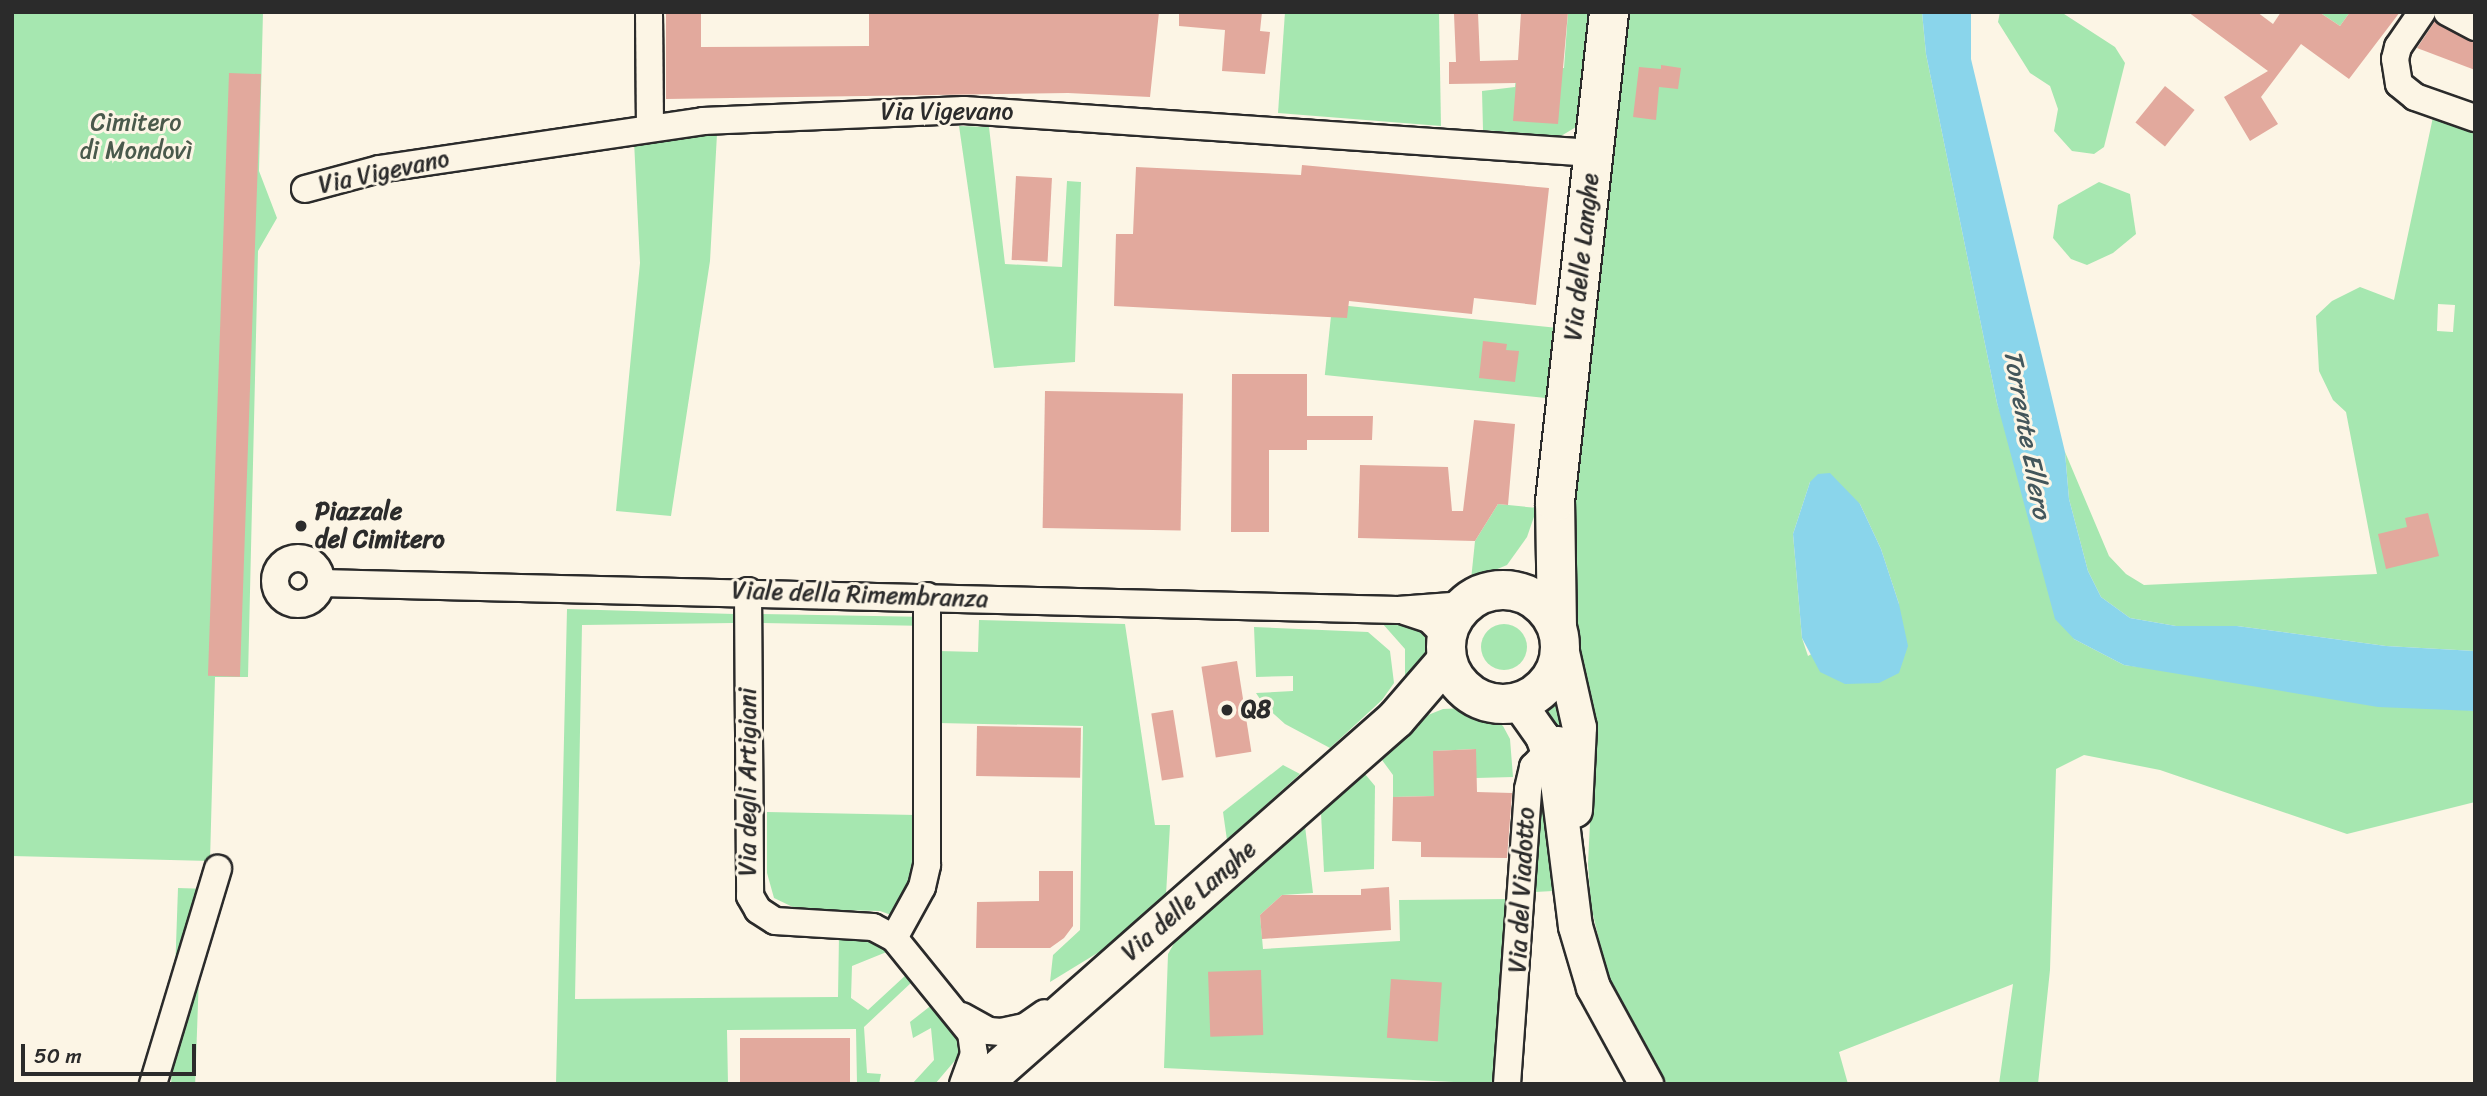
<!DOCTYPE html>
<html>
<head>
<meta charset="utf-8">
<style>
  body { margin:0 }
  #map { position:relative; width:2487px; height:1096px; overflow:hidden; background:#fcf5e5; font-family:Sriracha,sans-serif }
  div>[style] { position:absolute }
  [style*='--x'] { left:calc(var(--x)*1px); top:calc(var(--y)*1px); width:calc(var(--w)*1px); rotate:calc(var(--a)*1deg) }
  .green>* { inset:0; background:#a6e7b0; transform-origin:0 0 }
  .round { border-radius:50% }
  .water>* { inset:0; background:#8ad5eb }
  .building>* { inset:0; background:#e2a99d; transform-origin:0 0 }
  .roads { filter:drop-shadow(2px 0 #2b2b2b) drop-shadow(-2px 0 #2b2b2b) drop-shadow(0 2px #2b2b2b) drop-shadow(0 -2px #2b2b2b) }
  .minor>* { height:26px; margin:-13px; padding:0 13px; transform-origin:13px; border-radius:13px; background:#fcf5e5 }
  .minor>.ring { margin:-13px; padding:0; box-sizing:content-box; background:none; border:26px solid #fcf5e5; border-radius:50% }
  .tertiary>* { height:33px; margin:-16.5px; padding:0 16.5px; transform-origin:16.5px; border-radius:16.5px; background:#fcf5e5 }
  .secondary>* { height:38px; margin:-19px; padding:0 19px; transform-origin:19px; border-radius:19px; background:#fcf5e5 }
  .secondary>.ring { margin:-19px; padding:0; box-sizing:content-box; background:none; border:38px solid #fcf5e5; border-radius:50% }
  .dots>* { width:19px; height:19px; translate:-50% -50%; box-sizing:border-box; border:4px solid #fcf5e5; border-radius:50% }
  span { translate:-50% -50%; white-space:nowrap; text-align:center; line-height:1.15; -webkit-text-stroke:6px #fcf5e5; paint-order:stroke }
  .street-label { font-size:24px; color:#2b2b2b }
  .park-label { font-size:24px; color:#4a5a4c }
  .poi-label { font-size:24px; color:#2b2b2b; font-weight:700 }
  .left { translate:0 -50%; text-align:left }
  .water-label { font-size:26px; color:#43565b; font-style:italic }
  .frame { position:absolute; inset:0; border:14px solid #2b2b2b; pointer-events:none }
  .scale { position:absolute; left:21px; top:1044px; width:175px; height:32px; box-sizing:border-box; border:4px solid #2b2b2b; border-top:0; padding-left:9px; font-size:21px; line-height:24px; white-space:nowrap; color:#2b2b2b; -webkit-text-stroke:5px #fcf5e5; paint-order:stroke }
</style>
</head>
<body>
<div id="map">
  <div class="green">
    <div style="clip-path:polygon(12px 12px,263px 12px,259px 171px,277px 218px,258px 251px,248px 677px,215px 677px,210px 861px,12px 856px)"></div>
    <div style="clip-path:polygon(1285px 12px,1439px 12px,1441px 126px,1278px 113px)"></div>
    <div style="clip-path:polygon(1568px 12px,1593px 12px,1581px 124px,1561px 136px,1483px 130px,1482px 91px,1515px 87px,1517px 66px,1564px 68px)"></div>
    <div style="clip-path:polygon(evenodd,1629px 12px,1922px 12px,1926px 54px,1997px 403px,2074px 639px,2124px 665px,2475px 711px,2475px 802px,2347px 834px,2160px 770px,2084px 755px,2056px 769px,2050px 970px,2038px 1084px,1999px 1084px,2013px 984px,1839px 1052px,1848px 1084px,1667px 1084px,1620px 1007px,1607px 974px,1591px 906px,1588px 864px,1595px 719px,1572px 610px,1570px 537px,1588px 346px,1629px 12px,1810px 482px,1860px 504px,1881px 549px,1899px 604px,1808px 656px,1802px 638px,1793px 534px,1810px 482px)"></div>
    <div style="clip-path:polygon(2000px 12px,2061px 12px,2115px 47px,2125px 63px,2104px 147px,2094px 154px,2072px 151px,2054px 131px,2058px 109px,2050px 86px,2030px 73px,1998px 22px)"></div>
    <div style="clip-path:polygon(2319px 12px,2350px 12px,2340px 26px)"></div>
    <div style="clip-path:polygon(evenodd,2433px 117px,2475px 131px,2475px 651px,2386px 646px,2237px 626px,2176px 626px,2130px 618px,2101px 597px,2088px 571px,2069px 499px,2065px 452px,2109px 556px,2126px 574px,2144px 585px,2377px 574px,2346px 412px,2333px 400px,2319px 371px,2316px 316px,2332px 301px,2360px 287px,2394px 300px,2433px 117px,2438px 304px,2455px 305px,2453px 332px,2437px 331px,2438px 304px)"></div>
    <div style="clip-path:polygon(959px 126px,989px 127px,1005px 264px,1062px 267px,1067px 181px,1081px 182px,1075px 362px,994px 368px)"></div>
    <div style="clip-path:polygon(717px 134px,710px 261px,671px 516px,616px 511px,640px 263px,634px 141px)"></div>
    <div style="clip-path:polygon(2099px 182px,2130px 194px,2136px 234px,2113px 253px,2087px 265px,2071px 259px,2053px 238px,2058px 205px)"></div>
    <div style="left:1558px;top:328px;width:71px;height:227px;rotate:96deg"></div>
    <div style="clip-path:polygon(1498px 504px,1537px 508px,1527px 537px,1507px 565px,1471px 580px,1475px 541px)"></div>
    <div style="clip-path:polygon(567px 609px,734px 614px,734px 623px,582px 625px,575px 999px,838px 997px,839px 935px,876px 938px,889px 951px,852px 966px,851px 998px,868px 1010px,907px 974px,913px 981px,864px 1027px,867px 1073px,881px 1074px,879px 1084px,857px 1084px,856px 1029px,727px 1030px,728px 1084px,556px 1084px)"></div>
    <div style="left:761px;top:614px;width:155px;height:9px;rotate:1deg"></div>
    <div style="clip-path:polygon(979px 620px,1125px 624px,1155px 825px,1170px 825px,1166px 895px,1104px 949px,1050px 982px,1053px 955px,1080px 930px,1083px 726px,938px 723px,939px 651px,978px 652px)"></div>
    <div style="clip-path:polygon(1382px 623px,1410px 625px,1435px 642px,1435px 648px,1405px 680px,1405px 649px)"></div>
    <div class="round" style="left:1481px;top:624px;width:46px;height:46px"></div>
    <div style="clip-path:polygon(1254px 627px,1368px 632px,1390px 651px,1394px 683px,1382px 700px,1330px 748px,1285px 724px,1264px 705px,1256px 693px,1293px 691px,1293px 676px,1256px 677px)"></div>
    <div style="clip-path:polygon(1560px 684px,1566px 719px,1552px 734px,1534px 706px)"></div>
    <div style="clip-path:polygon(1465px 708px,1490px 716px,1503px 726px,1510px 739px,1513px 777px,1476px 778px,1476px 749px,1434px 751px,1435px 796px,1393px 797px,1393px 775px,1382px 760px,1419px 726px,1416px 723px,1423px 717px,1443px 709px)"></div>
    <div style="clip-path:polygon(1283px 765px,1300px 774px,1227px 840px,1223px 812px)"></div>
    <div style="clip-path:polygon(1365px 774px,1375px 786px,1374px 869px,1324px 872px,1321px 813px)"></div>
    <div style="clip-path:polygon(1539px 793px,1544px 793px,1553px 891px,1535px 892px)"></div>
    <div style="clip-path:polygon(767px 812px,916px 815px,915px 873px,894px 916px,880px 911px,797px 909px,774px 898px,767px 873px)"></div>
    <div style="clip-path:polygon(1305px 826px,1313px 893px,1282px 895px,1260px 915px,1263px 949px,1400px 941px,1399px 900px,1510px 899px,1495px 1084px,1164px 1068px,1168px 954px,1176px 940px)"></div>
    <div style="left:178px;top:888px;width:24px;height:205px;rotate:2deg"></div>
    <div style="clip-path:polygon(933px 1004px,958px 1037px,958px 1057px,935px 1084px,912px 1084px,934px 1060px,931px 1028px,913px 1038px,910px 1022px)"></div>
  </div>
  <div class="water">
    <div style="clip-path:polygon(1922px 12px,1971px 12px,1971px 59px,2065px 452px,2069px 499px,2088px 571px,2101px 597px,2130px 618px,2176px 626px,2237px 626px,2386px 646px,2475px 651px,2475px 711px,2378px 707px,2124px 665px,2074px 639px,2055px 619px,1997px 403px,1926px 54px)"></div>
    <div style="clip-path:polygon(1830px 473px,1860px 504px,1881px 549px,1899px 604px,1908px 646px,1899px 673px,1879px 683px,1845px 684px,1820px 672px,1802px 638px,1793px 534px,1810px 482px,1818px 474px)"></div>
  </div>
  <div class="building">
    <div style="clip-path:polygon(666px 12px,701px 12px,701px 47px,869px 46px,869px 12px,1159px 12px,1150px 97px,1068px 93px,666px 99px)"></div>
    <div style="clip-path:polygon(1179px 12px,1262px 12px,1260px 31px,1270px 32px,1265px 74px,1222px 71px,1225px 30px,1179px 26px)"></div>
    <div style="clip-path:polygon(1521px 12px,1568px 12px,1558px 124px,1513px 121px,1516px 83px,1449px 84px,1449px 62px,1456px 62px,1454px 14px,1478px 13px,1480px 61px,1518px 60px)"></div>
    <div style="clip-path:polygon(2188px 12px,2257px 12px,2273px 24px,2281px 12px,2319px 12px,2340px 26px,2350px 12px,2400px 12px,2349px 79px,2301px 44px,2261px 97px,2278px 124px,2250px 141px,2224px 97px,2268px 71px)"></div>
    <div style="clip-path:polygon(2435px 21px,2475px 43px,2475px 70px,2417px 48px)"></div>
    <div style="clip-path:polygon(1661px 65px,1681px 68px,1678px 89px,1659px 87px,1656px 120px,1633px 117px,1639px 67px,1661px 69px)"></div>
    <div style="left:229px;top:73px;width:32px;height:603px;rotate:2deg"></div>
    <div style="left:2165px;top:86px;width:38px;height:47px;rotate:39deg"></div>
    <div style="clip-path:polygon(1302px 165px,1549px 188px,1536px 305px,1474px 298px,1472px 314px,1349px 301px,1347px 318px,1114px 306px,1116px 234px,1133px 234px,1136px 167px,1301px 175px)"></div>
    <div style="left:1016px;top:176px;width:36px;height:84px;rotate:3deg"></div>
    <div style="clip-path:polygon(1483px 341px,1507px 344px,1506px 350px,1519px 351px,1515px 382px,1479px 378px)"></div>
    <div style="clip-path:polygon(1232px 374px,1307px 374px,1307px 416px,1373px 416px,1372px 440px,1307px 440px,1307px 450px,1269px 450px,1269px 532px,1231px 532px)"></div>
    <div style="left:1045px;top:391px;width:138px;height:137px;rotate:1deg"></div>
    <div style="clip-path:polygon(1474px 420px,1515px 424px,1508px 505px,1498px 504px,1475px 541px,1358px 538px,1360px 465px,1448px 467px,1452px 511px,1463px 511px)"></div>
    <div style="clip-path:polygon(2428px 513px,2439px 556px,2386px 569px,2378px 534px,2407px 527px,2405px 518px)"></div>
    <div style="left:1237px;top:661px;width:92px;height:36px;rotate:81deg"></div>
    <div style="left:1173px;top:710px;width:68px;height:22px;rotate:81deg"></div>
    <div style="left:977px;top:726px;width:104px;height:50px;rotate:1deg"></div>
    <div style="clip-path:polygon(1476px 749px,1477px 792px,1512px 793px,1507px 858px,1421px 857px,1421px 842px,1392px 841px,1393px 797px,1434px 796px,1433px 751px)"></div>
    <div style="clip-path:polygon(1039px 871px,1073px 871px,1073px 926px,1064px 938px,1050px 948px,976px 948px,977px 902px,1039px 901px)"></div>
    <div style="clip-path:polygon(1389px 887px,1391px 930px,1262px 939px,1260px 915px,1282px 895px,1361px 895px,1361px 889px)"></div>
    <div style="left:1261px;top:970px;width:65px;height:53px;rotate:88deg"></div>
    <div style="left:1391px;top:979px;width:51px;height:59px;rotate:4deg"></div>
    <div style="left:850px;top:1038px;width:46px;height:110px;rotate:90deg"></div>
  </div>
  <div class="roads">
    <div class="minor">
      <div style="--x:649;--y:12;--w:116;--a:89.5"></div>
      <div style="--x:2422;--y:12;--w:42;--a:124.4"></div>
      <div style="--x:2398;--y:47;--w:12;--a:104"></div>
      <div style="--x:2395;--y:59;--w:25;--a:81"></div>
      <div style="--x:2399;--y:84;--w:21;--a:39"></div>
      <div style="--x:2415;--y:97;--w:64;--a:19.3"></div>
      <div style="--x:2447;--y:12;--w:32;--a:28"></div>
      <div style="--x:305;--y:189;--w:77;--a:-15.1"></div>
      <div style="--x:379;--y:169;--w:328;--a:-8.4"></div>
      <div style="--x:703;--y:121;--w:261;--a:-2.4"></div>
      <div style="--x:964;--y:110;--w:630;--a:3.91"></div>
      <div class="ring" style="left:275px;top:558px;width:20px;height:20px"></div>
      <div style="--x:321;--y:583;--w:1077;--a:1.44"></div>
      <div style="--x:1398;--y:610;--w:67;--a:-4.3"></div>
      <div style="--x:748;--y:591;--w:305;--a:89.6"></div>
      <div style="--x:750;--y:896;--w:16;--a:60"></div>
      <div style="--x:758;--y:910;--w:20;--a:33"></div>
      <div style="--x:775;--y:921;--w:98;--a:3.5"></div>
      <div style="--x:873;--y:927;--w:24;--a:28"></div>
      <div style="--x:894;--y:938;--w:122;--a:51"></div>
      <div style="--x:971;--y:1033;--w:21;--a:82"></div>
      <div style="--x:974;--y:1054;--w:32;--a:110"></div>
      <div style="--x:1407;--y:612;--w:23;--a:18"></div>
      <div style="--x:1429;--y:619;--w:24;--a:45"></div>
      <div style="--x:894;--y:938;--w:58;--a:-61.2"></div>
      <div style="--x:922;--y:887;--w:23;--a:-77"></div>
      <div style="--x:927;--y:865;--w:269;--a:-90"></div>
      <div style="--x:962;--y:1016;--w:31;--a:29"></div>
      <div style="--x:989;--y:1031;--w:12;--a:5"></div>
      <div style="--x:1001;--y:1032;--w:25;--a:-12"></div>
      <div style="--x:1025;--y:1027;--w:24;--a:-35"></div>
      <div style="--x:153;--y:1084;--w:225;--a:-73.2"></div>
      <div style="--x:1507;--y:1084;--w:296;--a:-85.9"></div>
      <div style="--x:1528;--y:789;--w:23;--a:-77"></div>
      <div style="--x:1533;--y:767;--w:37;--a:-47"></div>
    </div>
    <div class="tertiary">
      <div style="--x:1560;--y:643;--w:86;--a:77.3"></div>
      <div style="--x:1579;--y:727;--w:83;--a:92.8"></div>
      <div style="--x:1518;--y:702;--w:42;--a:54.8"></div>
      <div style="--x:1542;--y:736;--w:40;--a:69.8"></div>
      <div style="--x:1556;--y:774;--w:153;--a:82.9"></div>
      <div style="--x:1575;--y:926;--w:64;--a:73.6"></div>
      <div style="--x:1593;--y:987;--w:111;--a:61.3"></div>
    </div>
    <div class="secondary">
      <div class="ring" style="left:1446px;top:590px;width:76px;height:76px"></div>
      <div style="--x:1557;--y:627;--w:125;--a:-90.9"></div>
      <div style="--x:1555;--y:502;--w:493;--a:-83.7"></div>
      <div style="--x:982;--y:1084;--w:552;--a:-41.4"></div>
      <div style="--x:1396;--y:719;--w:78;--a:-49.2"></div>
    </div>
  </div>
  <div class="dots">
    <div style="left:301px;top:526px;background:#2b2b2b"></div>
    <div style="left:1227px;top:710px;background:#2b2b2b"></div>
  </div>
  <div class="street-label">
    <span style="left:947px;top:112px">Via Vigevano</span>
    <span style="left:384px;top:172px;rotate:-12deg">Via Vigevano</span>
    <span style="left:1582px;top:257px;rotate:-84deg">Via delle Langhe</span>
    <span style="left:860px;top:595px;rotate:2deg">Viale della Rimembranza</span>
    <span style="left:748px;top:782px;rotate:-90deg">Via degli Artigiani</span>
    <span style="left:1522px;top:890px;rotate:-87deg">Via del Viadotto</span>
    <span style="left:1189px;top:901px;rotate:-41deg">Via delle Langhe</span>
  </div>
  <div class="park-label">
    <span style="left:136px;top:137px">Cimitero<br>di Mondovì</span>
  </div>
  <div class="poi-label">
    <span class="left" style="left:315px;top:526px">Piazzale<br>del Cimitero</span>
    <span class="left" style="left:1241px;top:710px">Q8</span>
  </div>
  <div class="water-label">
    <span style="left:2027px;top:434px;rotate:80deg">Torrente Ellero</span>
  </div>
  <div class="frame"></div>
  <div class="scale">50 m</div>
</div>
</body>
</html>
